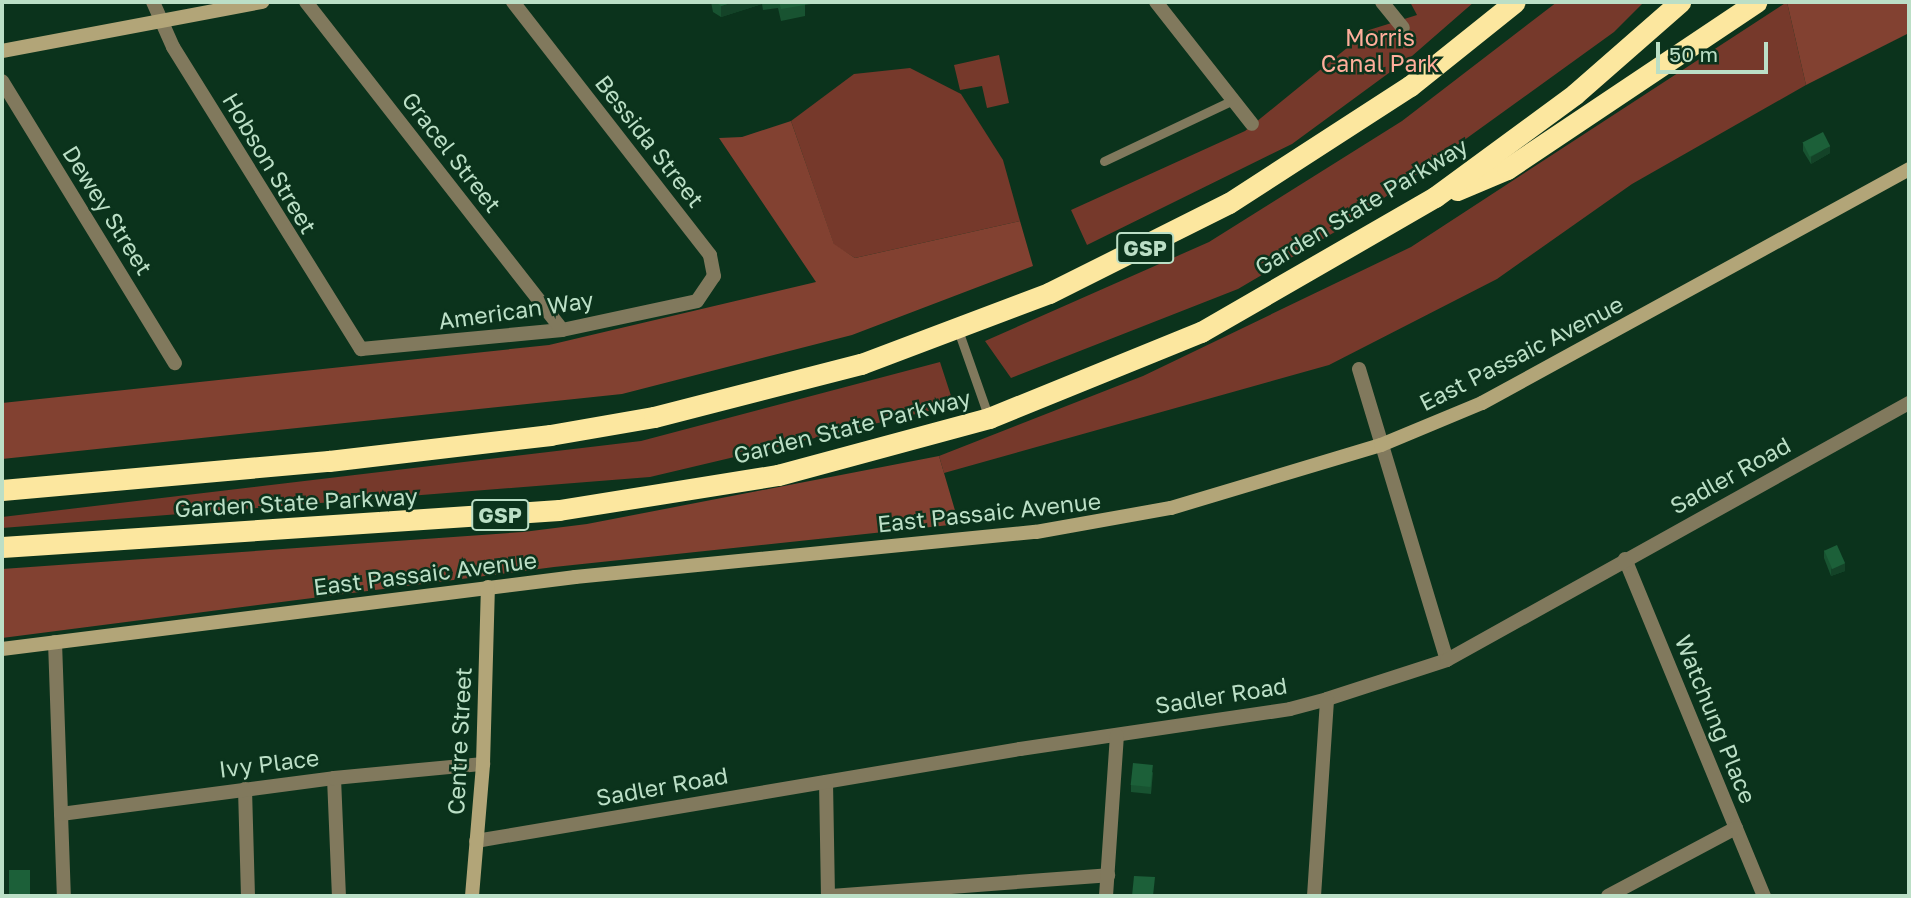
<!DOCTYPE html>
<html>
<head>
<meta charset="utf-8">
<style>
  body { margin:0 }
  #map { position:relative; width:1911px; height:898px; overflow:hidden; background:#0b331c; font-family:"Golos Text",sans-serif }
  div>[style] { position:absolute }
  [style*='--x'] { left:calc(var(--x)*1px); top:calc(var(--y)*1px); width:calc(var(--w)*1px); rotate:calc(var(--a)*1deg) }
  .green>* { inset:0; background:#76392b }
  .forest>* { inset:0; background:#824131 }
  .lane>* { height:9px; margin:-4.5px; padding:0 4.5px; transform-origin:4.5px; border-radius:4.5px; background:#81795d }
  .street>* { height:14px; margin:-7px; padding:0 7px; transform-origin:7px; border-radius:7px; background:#81795d }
  .secondary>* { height:14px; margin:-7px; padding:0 7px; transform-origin:7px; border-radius:7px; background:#b2a578 }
  .highway>* { height:21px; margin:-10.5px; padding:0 10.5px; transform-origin:10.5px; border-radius:10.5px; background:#fce79f }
  .wall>* { inset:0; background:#185331; transform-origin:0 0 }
  .shaded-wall>* { inset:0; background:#144328 }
  .building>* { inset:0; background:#1c6039; transform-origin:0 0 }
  span { translate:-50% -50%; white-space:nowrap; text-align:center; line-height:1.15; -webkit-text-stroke:5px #0b331c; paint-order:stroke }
  .shield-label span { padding:2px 5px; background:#0b331c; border:2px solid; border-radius:5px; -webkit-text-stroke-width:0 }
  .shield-label { font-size:21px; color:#bbdfc6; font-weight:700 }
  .park-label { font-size:23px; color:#ffae9b }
  .street-label { font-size:23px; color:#bbdfc6 }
  .frame { position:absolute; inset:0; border:4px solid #bbdfc6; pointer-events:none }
  .scale { position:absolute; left:1656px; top:42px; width:112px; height:32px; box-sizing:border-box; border:4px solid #bbdfc6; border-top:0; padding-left:9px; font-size:21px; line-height:24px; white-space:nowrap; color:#bbdfc6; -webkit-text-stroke:5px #0b331c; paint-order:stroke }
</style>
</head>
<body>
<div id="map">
  <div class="green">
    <div style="clip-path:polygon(1410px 2px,1474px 2px,1412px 56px,1292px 144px,1087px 245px,1071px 210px,1245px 131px,1369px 30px,1417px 15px)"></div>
    <div style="clip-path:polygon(1557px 2px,1644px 2px,1614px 32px,1345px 226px,1238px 289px,1011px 378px,985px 341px,1209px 242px,1402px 121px)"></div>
    <div style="clip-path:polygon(1787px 2px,1806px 85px,1632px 184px,1497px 279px,1329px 365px,944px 473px,939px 456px,1143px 376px,1411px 247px)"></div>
    <div style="clip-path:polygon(999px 55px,1009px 103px,987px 108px,982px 86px,960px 90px,954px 65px)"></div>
    <div style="clip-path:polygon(910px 68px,961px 94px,1003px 160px,1020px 221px,855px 258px,834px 245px,791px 121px,854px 74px)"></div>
    <div style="clip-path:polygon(940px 362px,954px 405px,650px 477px,2px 528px,2px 517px,641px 441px)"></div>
  </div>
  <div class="forest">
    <div style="clip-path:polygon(1787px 2px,1909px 2px,1909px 33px,1806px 85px)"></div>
    <div style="clip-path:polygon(791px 121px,834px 244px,855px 258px,1020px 221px,1033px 266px,852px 335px,622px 394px,2px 459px,2px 403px,549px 345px,816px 282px,719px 138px,742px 137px)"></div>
    <div style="clip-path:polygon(939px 456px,959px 524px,554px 567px,2px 638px,2px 569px,523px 532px,587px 524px)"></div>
  </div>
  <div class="lane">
    <div style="--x:1104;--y:161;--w:143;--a:-25.3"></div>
    <div style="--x:958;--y:330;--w:93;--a:70.6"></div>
  </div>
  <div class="street">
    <div style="--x:153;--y:2;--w:49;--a:66"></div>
    <div style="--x:173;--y:47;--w:356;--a:58.1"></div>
    <div style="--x:361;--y:349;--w:202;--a:-5.4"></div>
    <div style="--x:562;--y:330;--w:138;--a:-12.1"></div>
    <div style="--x:697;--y:301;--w:30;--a:-56"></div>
    <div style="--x:714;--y:276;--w:21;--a:-101"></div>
    <div style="--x:710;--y:255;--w:321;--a:-127.9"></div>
    <div style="--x:306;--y:2;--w:416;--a:52"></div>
    <div style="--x:1156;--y:2;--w:155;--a:51.8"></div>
    <div style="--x:1382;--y:2;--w:33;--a:51"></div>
    <div style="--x:2;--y:81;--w:331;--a:58.5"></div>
    <div style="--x:1359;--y:369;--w:304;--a:73.2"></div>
    <div style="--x:1625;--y:559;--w:365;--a:67.6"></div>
    <div style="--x:55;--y:642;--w:254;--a:88"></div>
    <div style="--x:334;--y:778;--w:118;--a:87.6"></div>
    <div style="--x:826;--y:782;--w:114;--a:89"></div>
    <div style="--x:245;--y:789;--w:107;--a:88.4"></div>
    <div style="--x:61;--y:814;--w:275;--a:-7.5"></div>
    <div style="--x:334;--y:778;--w:150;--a:-5.4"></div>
    <div style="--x:476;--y:841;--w:552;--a:-9.6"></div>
    <div style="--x:1020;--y:749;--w:273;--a:-8.4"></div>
    <div style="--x:1290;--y:709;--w:38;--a:-15"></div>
    <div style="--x:1327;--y:699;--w:126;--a:-18"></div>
    <div style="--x:1447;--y:660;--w:529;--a:-29.09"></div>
    <div style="--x:831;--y:896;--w:278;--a:-4.3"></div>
    <div style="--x:1106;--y:896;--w:161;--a:-86.1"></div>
    <div style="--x:1314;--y:896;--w:197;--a:-86.2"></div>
    <div style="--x:1608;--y:896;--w:145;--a:-28"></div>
  </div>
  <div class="secondary">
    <div style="--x:2;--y:51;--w:265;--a:-10.7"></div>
    <div style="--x:2;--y:649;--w:578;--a:-7.16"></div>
    <div style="--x:575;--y:577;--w:463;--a:-5.6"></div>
    <div style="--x:1036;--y:532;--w:137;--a:-10.1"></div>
    <div style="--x:1171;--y:508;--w:219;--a:-16.7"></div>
    <div style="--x:1381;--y:445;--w:109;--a:-22.6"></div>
    <div style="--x:1482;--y:403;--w:487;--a:-28.7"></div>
    <div style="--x:472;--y:896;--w:132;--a:-85.2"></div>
    <div style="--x:483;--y:764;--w:177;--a:-88.4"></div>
  </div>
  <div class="highway">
    <div style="--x:1457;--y:190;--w:54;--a:-22.8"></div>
    <div style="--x:1507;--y:169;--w:300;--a:-33.8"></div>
    <div style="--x:2;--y:490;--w:328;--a:-5.1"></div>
    <div style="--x:329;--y:461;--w:223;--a:-6.7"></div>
    <div style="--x:550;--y:435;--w:106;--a:-9.8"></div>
    <div style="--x:654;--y:417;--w:214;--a:-14.4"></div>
    <div style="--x:861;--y:364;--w:201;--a:-20.7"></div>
    <div style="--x:1049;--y:293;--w:201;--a:-26.6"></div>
    <div style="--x:1229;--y:203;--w:216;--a:-32.9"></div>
    <div style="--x:1410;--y:86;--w:134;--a:-38.7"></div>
    <div style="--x:2;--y:547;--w:558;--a:-3.8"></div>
    <div style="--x:559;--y:510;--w:222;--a:-9.1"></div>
    <div style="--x:778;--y:475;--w:219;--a:-15.1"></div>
    <div style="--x:989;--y:418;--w:229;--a:-22.1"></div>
    <div style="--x:1201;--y:332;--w:270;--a:-30"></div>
    <div style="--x:1435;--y:197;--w:174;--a:-36.3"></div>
    <div style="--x:1575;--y:94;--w:140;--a:-41.2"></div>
  </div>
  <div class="wall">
    <div style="clip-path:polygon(711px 2px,823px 2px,805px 5px,805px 16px,781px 21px,778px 8px,763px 10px,762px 4px,721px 17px,713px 12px)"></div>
    <div style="clip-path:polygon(1803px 144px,1830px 153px,1811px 164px,1803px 151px)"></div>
    <div style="clip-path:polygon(1824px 550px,1845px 571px,1831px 576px,1824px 558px)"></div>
    <div style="clip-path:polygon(1153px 772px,1151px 794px,1131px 792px,1131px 785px)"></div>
    <div style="left:30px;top:870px;width:26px;height:21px;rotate:90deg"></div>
  </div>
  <div class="shaded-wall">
    <div style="clip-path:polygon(734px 2px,762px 2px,762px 4px,721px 17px,721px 6px)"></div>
    <div style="clip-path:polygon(1830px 146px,1830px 153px,1811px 164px,1811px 157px)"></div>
    <div style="clip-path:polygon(1845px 563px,1845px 571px,1831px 576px,1831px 569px)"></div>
  </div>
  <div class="building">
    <div style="clip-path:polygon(715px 2px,734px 2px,721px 6px)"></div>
    <div style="clip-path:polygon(779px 2px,805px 2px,805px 5px,781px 9px)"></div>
    <div style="left:1823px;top:132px;width:16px;height:23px;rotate:63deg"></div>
    <div style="left:1837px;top:545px;width:20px;height:14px;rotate:66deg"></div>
    <div style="left:1133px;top:763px;width:20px;height:22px;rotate:6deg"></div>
    <div style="left:30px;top:870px;width:24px;height:21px;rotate:90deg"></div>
    <div style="clip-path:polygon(1134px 876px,1155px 877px,1153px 896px,1132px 896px)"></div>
  </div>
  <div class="shield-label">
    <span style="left:1145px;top:248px">GSP</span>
    <span style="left:500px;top:515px">GSP</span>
  </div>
  <div class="park-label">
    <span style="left:1380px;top:50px">Morris<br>Canal Park</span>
  </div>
  <div class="street-label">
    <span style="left:650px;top:141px;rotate:52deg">Bessida Street</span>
    <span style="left:452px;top:152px;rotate:52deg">Gracel Street</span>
    <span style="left:270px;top:163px;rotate:59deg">Hobson Street</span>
    <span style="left:1361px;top:206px;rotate:-31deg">Garden State Parkway</span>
    <span style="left:108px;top:210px;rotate:58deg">Dewey Street</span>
    <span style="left:516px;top:310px;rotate:-8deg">American Way</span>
    <span style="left:1521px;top:353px;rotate:-27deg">East Passaic Avenue</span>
    <span style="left:852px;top:426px;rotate:-14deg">Garden State Parkway</span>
    <span style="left:1730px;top:475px;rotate:-29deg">Sadler Road</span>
    <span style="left:296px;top:502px;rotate:-3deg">Garden State Parkway</span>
    <span style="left:989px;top:512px;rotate:-6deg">East Passaic Avenue</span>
    <span style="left:425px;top:573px;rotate:-7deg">East Passaic Avenue</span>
    <span style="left:1221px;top:695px;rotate:-9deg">Sadler Road</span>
    <span style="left:1716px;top:719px;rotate:68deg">Watchung Place</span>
    <span style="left:459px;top:741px;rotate:-87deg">Centre Street</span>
    <span style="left:269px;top:763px;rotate:-7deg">Ivy Place</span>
    <span style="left:662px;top:786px;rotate:-10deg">Sadler Road</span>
  </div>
  <div class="frame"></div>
  <div class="scale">50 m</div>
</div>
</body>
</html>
